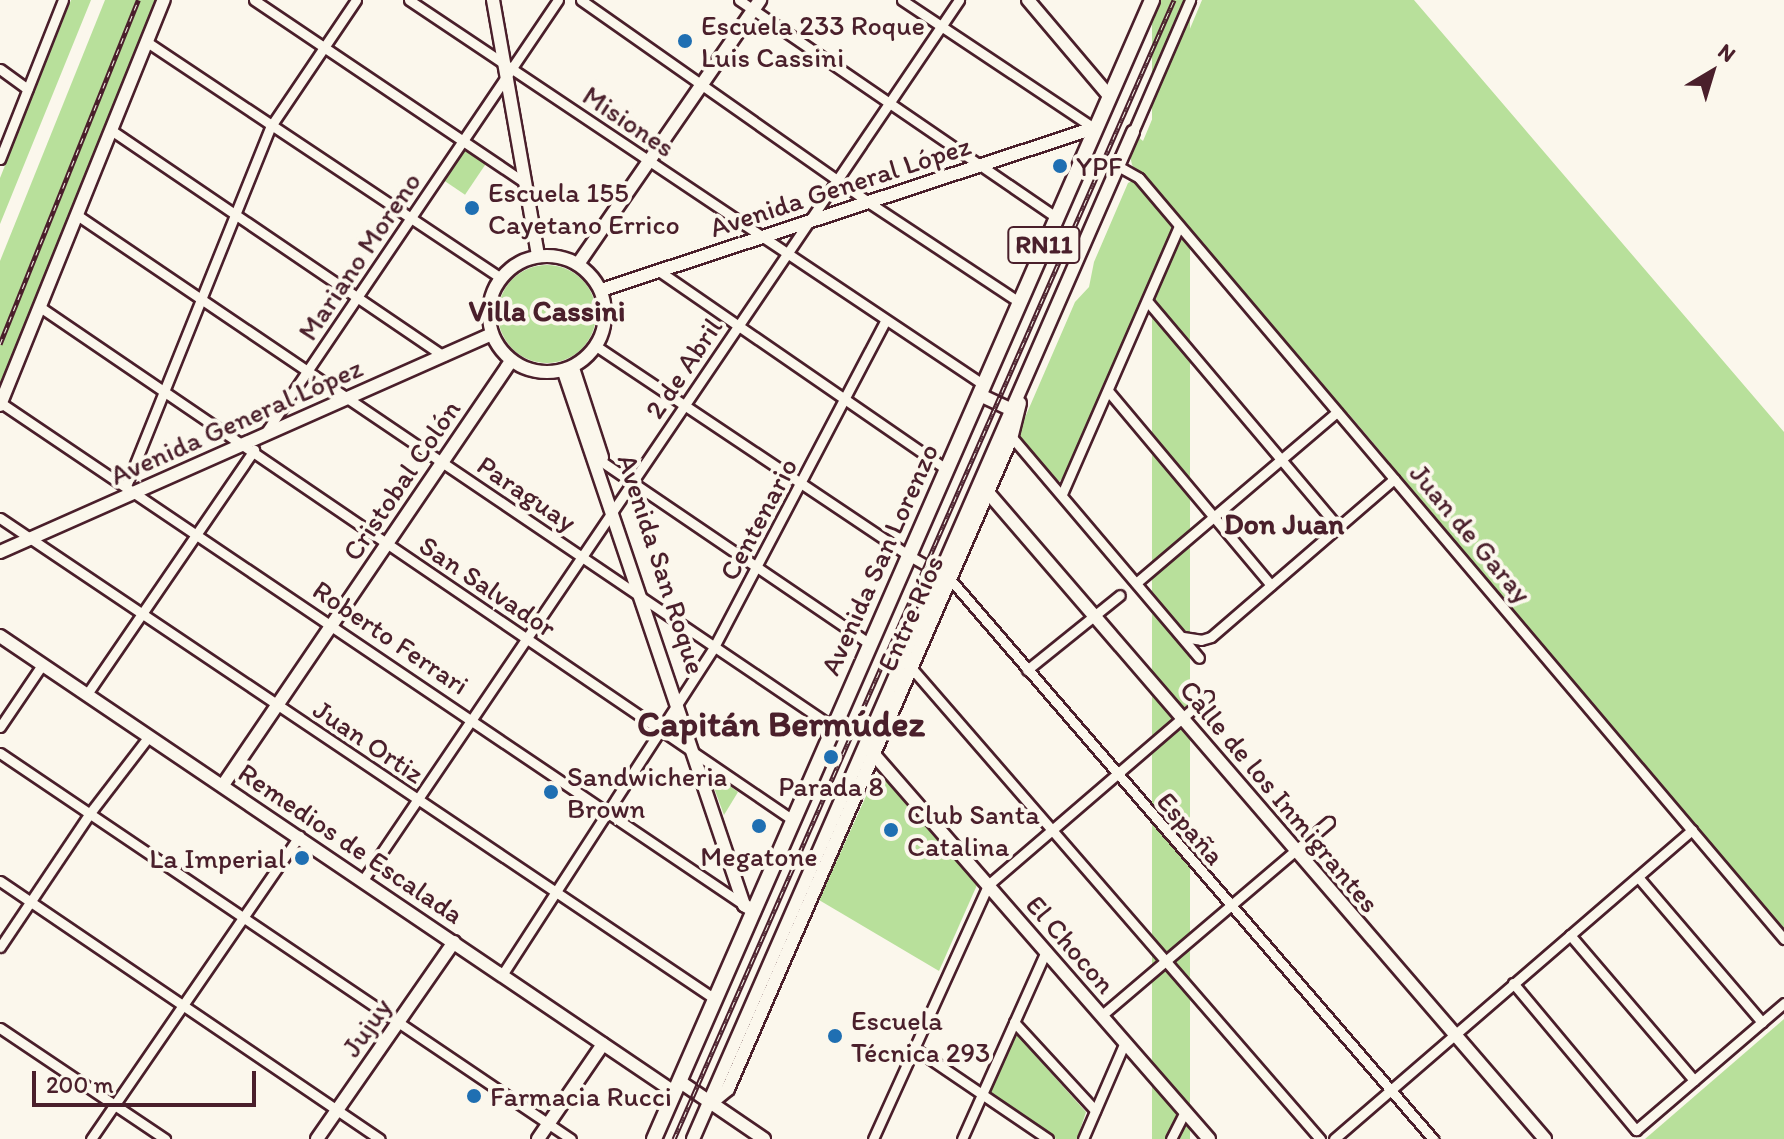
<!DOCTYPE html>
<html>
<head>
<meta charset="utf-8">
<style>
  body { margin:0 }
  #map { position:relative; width:1784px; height:1139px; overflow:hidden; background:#fbf7ec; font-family:Itim,sans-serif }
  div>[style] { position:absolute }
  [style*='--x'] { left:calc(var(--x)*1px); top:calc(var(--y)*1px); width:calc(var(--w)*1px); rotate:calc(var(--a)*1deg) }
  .green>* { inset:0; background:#b8e09b; transform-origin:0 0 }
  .round { border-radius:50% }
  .roads { filter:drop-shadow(2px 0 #4a1f2b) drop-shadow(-2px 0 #4a1f2b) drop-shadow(0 2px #4a1f2b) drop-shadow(0 -2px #4a1f2b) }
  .street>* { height:9px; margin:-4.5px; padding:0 4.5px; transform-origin:4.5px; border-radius:4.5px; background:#fbf7ec }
  .secondary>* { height:12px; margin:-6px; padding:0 6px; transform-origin:6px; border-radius:6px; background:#fbf7ec }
  .secondary>.ring { margin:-6px; padding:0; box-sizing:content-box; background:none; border:12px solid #fbf7ec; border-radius:50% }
  .primary>* { height:14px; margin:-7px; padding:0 7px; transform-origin:7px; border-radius:7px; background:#fbf7ec }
  .rail>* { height:5px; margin-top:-2.5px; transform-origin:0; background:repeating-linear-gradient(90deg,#fbf7ec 0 6px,#4a1f2b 0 12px); box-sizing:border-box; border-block:2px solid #4a1f2b }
  .dots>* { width:22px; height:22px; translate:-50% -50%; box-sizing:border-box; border:4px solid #fbf7ec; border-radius:50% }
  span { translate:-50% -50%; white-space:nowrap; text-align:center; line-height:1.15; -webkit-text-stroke:8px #fbf7ec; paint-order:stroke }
  .shield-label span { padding:2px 6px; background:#fbf7ec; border:2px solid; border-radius:6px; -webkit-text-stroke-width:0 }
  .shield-label { font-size:26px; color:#4a1f2b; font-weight:700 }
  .poi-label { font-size:28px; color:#4a1f2b }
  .left { translate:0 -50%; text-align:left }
  .right { translate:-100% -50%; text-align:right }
  .street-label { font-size:28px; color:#4a1f2b }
  .neighbourhood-label { font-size:30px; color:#4a1f2b; font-weight:700 }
  .district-label { font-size:36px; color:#4a1f2b; font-weight:700 }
  .north { position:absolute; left:1672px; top:32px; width:80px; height:80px; -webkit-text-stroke:6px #fbf7ec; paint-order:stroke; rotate:38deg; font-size:22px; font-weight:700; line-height:32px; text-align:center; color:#4a1f2b }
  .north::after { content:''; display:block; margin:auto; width:28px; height:36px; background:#4a1f2b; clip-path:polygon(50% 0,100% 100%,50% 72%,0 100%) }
  .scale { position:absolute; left:32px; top:1071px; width:224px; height:36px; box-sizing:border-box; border:4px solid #4a1f2b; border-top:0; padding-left:10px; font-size:24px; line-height:28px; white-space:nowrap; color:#4a1f2b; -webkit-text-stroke:6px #fbf7ec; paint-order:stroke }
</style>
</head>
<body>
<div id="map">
  <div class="green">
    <div style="clip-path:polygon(71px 0,91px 0,0 224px,0 178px)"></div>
    <div style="clip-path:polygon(105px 0,164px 0,0 405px,0 261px)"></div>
    <div style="left:1152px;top:0;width:38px;height:1180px"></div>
    <div style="clip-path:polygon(1202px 0,1414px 0,1784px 432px,1784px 932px,1385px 462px,1385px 457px,1348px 413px,1345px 415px,1323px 389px,1323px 384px,1132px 165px,1130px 155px,1138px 137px,1143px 141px)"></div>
    <div style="left:465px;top:150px;width:25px;height:37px;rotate:34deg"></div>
    <div style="clip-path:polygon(1132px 181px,1139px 182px,1174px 225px,1069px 471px,1059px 482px,1020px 441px,1020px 429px,1075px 302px,1089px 287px,1094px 262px,1128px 183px)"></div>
    <div class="round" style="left:498px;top:265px;width:98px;height:98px"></div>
    <div style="clip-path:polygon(712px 773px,738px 792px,724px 815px,710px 777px)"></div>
    <div style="clip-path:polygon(876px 774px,885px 775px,977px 885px,939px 971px,819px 900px)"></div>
    <div style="clip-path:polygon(1784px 1019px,1784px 1139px,1645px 1139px)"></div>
    <div style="clip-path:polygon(1016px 1034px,1086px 1112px,1077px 1139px,1056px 1139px,988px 1093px)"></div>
  </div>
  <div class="roads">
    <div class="street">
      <div style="--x:254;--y:0;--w:327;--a:34"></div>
      <div style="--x:409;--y:0;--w:692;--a:33.8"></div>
      <div style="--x:581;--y:0;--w:355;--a:35.1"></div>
      <div style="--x:871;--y:204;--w:178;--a:33.5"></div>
      <div style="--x:739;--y:0;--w:384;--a:34.4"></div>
      <div style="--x:902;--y:0;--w:231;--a:33.7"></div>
      <div style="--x:147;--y:42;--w:425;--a:33.7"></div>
      <div style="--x:0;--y:69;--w:34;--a:36"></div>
      <div style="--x:111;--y:130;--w:402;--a:34.2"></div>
      <div style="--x:1133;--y:132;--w:144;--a:-66.6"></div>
      <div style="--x:0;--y:159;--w:171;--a:-68.4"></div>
      <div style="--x:1116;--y:165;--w:26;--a:29"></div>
      <div style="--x:1139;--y:178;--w:998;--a:49.72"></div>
      <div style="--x:77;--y:215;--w:913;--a:34.11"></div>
      <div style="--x:659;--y:271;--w:350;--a:34.6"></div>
      <div style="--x:1148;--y:302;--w:294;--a:49.8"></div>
      <div style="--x:40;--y:307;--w:911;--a:34.27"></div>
      <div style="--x:596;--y:346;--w:376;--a:33.8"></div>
      <div style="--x:908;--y:555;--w:48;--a:29.7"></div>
      <div style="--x:950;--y:579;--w:740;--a:49.22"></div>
      <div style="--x:1109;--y:392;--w:252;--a:50"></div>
      <div style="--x:1;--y:403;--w:897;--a:34.04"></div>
      <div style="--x:264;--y:435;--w:525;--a:-55.95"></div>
      <div style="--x:1010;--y:435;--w:292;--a:49.7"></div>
      <div style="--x:595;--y:457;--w:333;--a:34.2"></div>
      <div style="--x:126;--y:486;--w:388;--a:-68.1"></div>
      <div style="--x:271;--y:126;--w:152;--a:-56"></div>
      <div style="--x:1062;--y:494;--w:292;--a:-66.4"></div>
      <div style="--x:0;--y:518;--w:862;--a:33.93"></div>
      <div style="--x:1136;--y:583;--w:264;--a:-40.4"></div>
      <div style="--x:1183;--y:637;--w:18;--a:9"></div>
      <div style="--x:1201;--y:640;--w:10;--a:-17"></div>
      <div style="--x:1211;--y:637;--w:242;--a:-40.8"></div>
      <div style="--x:908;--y:664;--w:629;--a:49.06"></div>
      <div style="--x:1027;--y:670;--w:119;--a:-38.9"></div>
      <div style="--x:87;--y:694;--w:296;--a:-55.6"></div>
      <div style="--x:0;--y:727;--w:75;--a:-55.9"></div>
      <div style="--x:0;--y:753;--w:689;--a:34.06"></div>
      <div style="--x:1638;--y:877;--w:191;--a:49.5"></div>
      <div style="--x:363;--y:880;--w:1063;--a:-55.89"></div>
      <div style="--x:0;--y:881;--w:459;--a:34.2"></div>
      <div style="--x:1570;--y:935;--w:191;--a:49.5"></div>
      <div style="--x:0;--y:947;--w:161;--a:-56.1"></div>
      <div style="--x:90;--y:813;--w:97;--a:-52.5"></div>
      <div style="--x:502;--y:975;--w:391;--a:-57.1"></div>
      <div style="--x:714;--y:647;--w:369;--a:-62.3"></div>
      <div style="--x:1513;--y:983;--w:192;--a:50.1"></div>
      <div style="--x:1636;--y:1130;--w:195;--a:-40.6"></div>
      <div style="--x:1102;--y:1015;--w:298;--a:-40.4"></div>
      <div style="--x:1014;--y:1022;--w:120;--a:47.4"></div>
      <div style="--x:0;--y:1028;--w:199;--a:33.9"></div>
      <div style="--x:914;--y:1048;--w:162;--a:34.2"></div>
      <div style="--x:91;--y:1139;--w:368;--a:-55.5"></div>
      <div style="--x:873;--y:1139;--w:279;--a:-65.6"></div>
      <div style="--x:988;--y:885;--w:290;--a:-40.7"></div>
      <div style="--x:962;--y:1139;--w:206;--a:-65.9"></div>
      <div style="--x:1083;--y:1139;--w:106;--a:-66.6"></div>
      <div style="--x:1171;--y:1139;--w:30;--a:-63"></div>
      <div style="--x:1334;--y:1139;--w:473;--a:-40.8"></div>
    </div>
    <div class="secondary">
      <div style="--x:493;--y:0;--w:259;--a:80"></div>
      <div style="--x:1028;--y:0;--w:126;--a:49.8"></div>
      <div class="ring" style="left:489px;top:256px;width:104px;height:104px"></div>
      <div style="--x:578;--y:264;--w:321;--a:-55.4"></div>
      <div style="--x:601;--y:290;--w:519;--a:-18.19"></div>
      <div style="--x:573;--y:368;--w:94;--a:72"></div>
      <div style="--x:564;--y:372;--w:563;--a:71.34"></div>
      <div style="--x:744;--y:905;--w:12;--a:31"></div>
      <div style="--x:980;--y:395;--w:40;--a:25"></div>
      <div style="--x:0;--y:405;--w:437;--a:-68"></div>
      <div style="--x:985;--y:489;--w:858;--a:49.25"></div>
      <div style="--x:0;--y:552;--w:538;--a:-23.9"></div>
      <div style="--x:0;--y:636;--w:814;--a:34.08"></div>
      <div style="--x:870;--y:750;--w:516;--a:48.93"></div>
      <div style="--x:223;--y:785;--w:513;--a:-55.81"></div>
      <div style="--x:679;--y:1081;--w:103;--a:34.3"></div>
      <div style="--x:711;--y:1103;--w:22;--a:-39"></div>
      <div style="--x:728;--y:1089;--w:709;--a:-66.47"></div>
      <div style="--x:1011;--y:439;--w:37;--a:-76"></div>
      <div style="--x:317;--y:1139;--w:240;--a:-55.2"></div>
      <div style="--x:538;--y:1139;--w:115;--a:-55.6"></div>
      <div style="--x:693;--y:1139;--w:1099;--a:-66.4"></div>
    </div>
    <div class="primary">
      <div style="--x:654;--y:1139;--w:1243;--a:-66.38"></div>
    </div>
  </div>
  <div class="rail">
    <div style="--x:0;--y:344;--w:371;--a:-68.1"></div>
    <div style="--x:674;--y:1139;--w:1244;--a:-66.3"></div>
  </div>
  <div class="dots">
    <div style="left:685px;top:41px;background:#1f6fb2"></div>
    <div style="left:1060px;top:166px;background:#1f6fb2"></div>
    <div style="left:472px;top:208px;background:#1f6fb2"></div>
    <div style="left:831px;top:757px;background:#1f6fb2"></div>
    <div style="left:551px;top:792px;background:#1f6fb2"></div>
    <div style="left:759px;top:826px;background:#1f6fb2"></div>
    <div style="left:891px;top:830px;background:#1f6fb2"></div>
    <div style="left:302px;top:858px;background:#1f6fb2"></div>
    <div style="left:835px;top:1036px;background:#1f6fb2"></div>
    <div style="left:474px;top:1096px;background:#1f6fb2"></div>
  </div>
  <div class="shield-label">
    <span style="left:1044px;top:245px">RN11</span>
  </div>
  <div class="poi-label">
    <span class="left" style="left:701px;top:41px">Escuela 233 Roque<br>Luis Cassini</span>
    <span class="left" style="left:1076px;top:166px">YPF</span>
    <span class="left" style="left:488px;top:208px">Escuela 155<br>Cayetano Errico</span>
    <span class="left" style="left:567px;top:792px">Sandwicheria<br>Brown</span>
    <span style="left:831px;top:786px">Parada 8</span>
    <span class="left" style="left:907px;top:830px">Club Santa<br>Catalina</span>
    <span style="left:759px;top:856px">Megatone</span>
    <span class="right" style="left:286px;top:858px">La Imperial</span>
    <span class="left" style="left:851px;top:1036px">Escuela<br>Técnica 293</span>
    <span class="left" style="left:490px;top:1096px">Farmacia Rucci</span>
  </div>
  <div class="street-label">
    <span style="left:629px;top:121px;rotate:34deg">Misiones</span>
    <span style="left:840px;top:186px;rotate:-18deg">Avenida General López</span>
    <span style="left:359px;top:256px;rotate:-56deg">Mariano Moreno</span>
    <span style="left:683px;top:368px;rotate:-56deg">2 de Abril</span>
    <span style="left:236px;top:421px;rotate:-24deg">Avenida General López</span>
    <span style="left:401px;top:480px;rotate:-56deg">Cristobal Colón</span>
    <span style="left:527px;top:493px;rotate:34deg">Paraguay</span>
    <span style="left:758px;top:519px;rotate:-62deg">Centenario</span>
    <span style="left:1471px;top:533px;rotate:50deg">Juan de Garay</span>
    <span style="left:879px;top:559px;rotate:-66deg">Avenida San Lorenzo</span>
    <span style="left:662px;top:564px;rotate:72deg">Avenida San Roque</span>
    <span style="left:488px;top:586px;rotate:34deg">San Salvador</span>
    <span style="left:910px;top:613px;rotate:-66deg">Entre Ríos</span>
    <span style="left:391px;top:637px;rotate:34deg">Roberto Ferrari</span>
    <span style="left:369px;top:741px;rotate:34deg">Juan Ortiz</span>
    <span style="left:1280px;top:796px;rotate:50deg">Calle de los Inmigrantes</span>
    <span style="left:1191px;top:828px;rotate:49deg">España</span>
    <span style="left:351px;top:843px;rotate:34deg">Remedios de Escalada</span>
    <span style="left:1071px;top:944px;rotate:49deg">El Chocon</span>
    <span style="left:366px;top:1027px;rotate:-55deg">Jujuy</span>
  </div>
  <div class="neighbourhood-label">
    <span style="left:547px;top:311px">Villa Cassini</span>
    <span style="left:1284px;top:524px">Don Juan</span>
  </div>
  <div class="district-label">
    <span style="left:781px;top:724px">Capitán Bermúdez</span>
  </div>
  <div class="north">N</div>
  <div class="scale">200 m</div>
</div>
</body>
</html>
